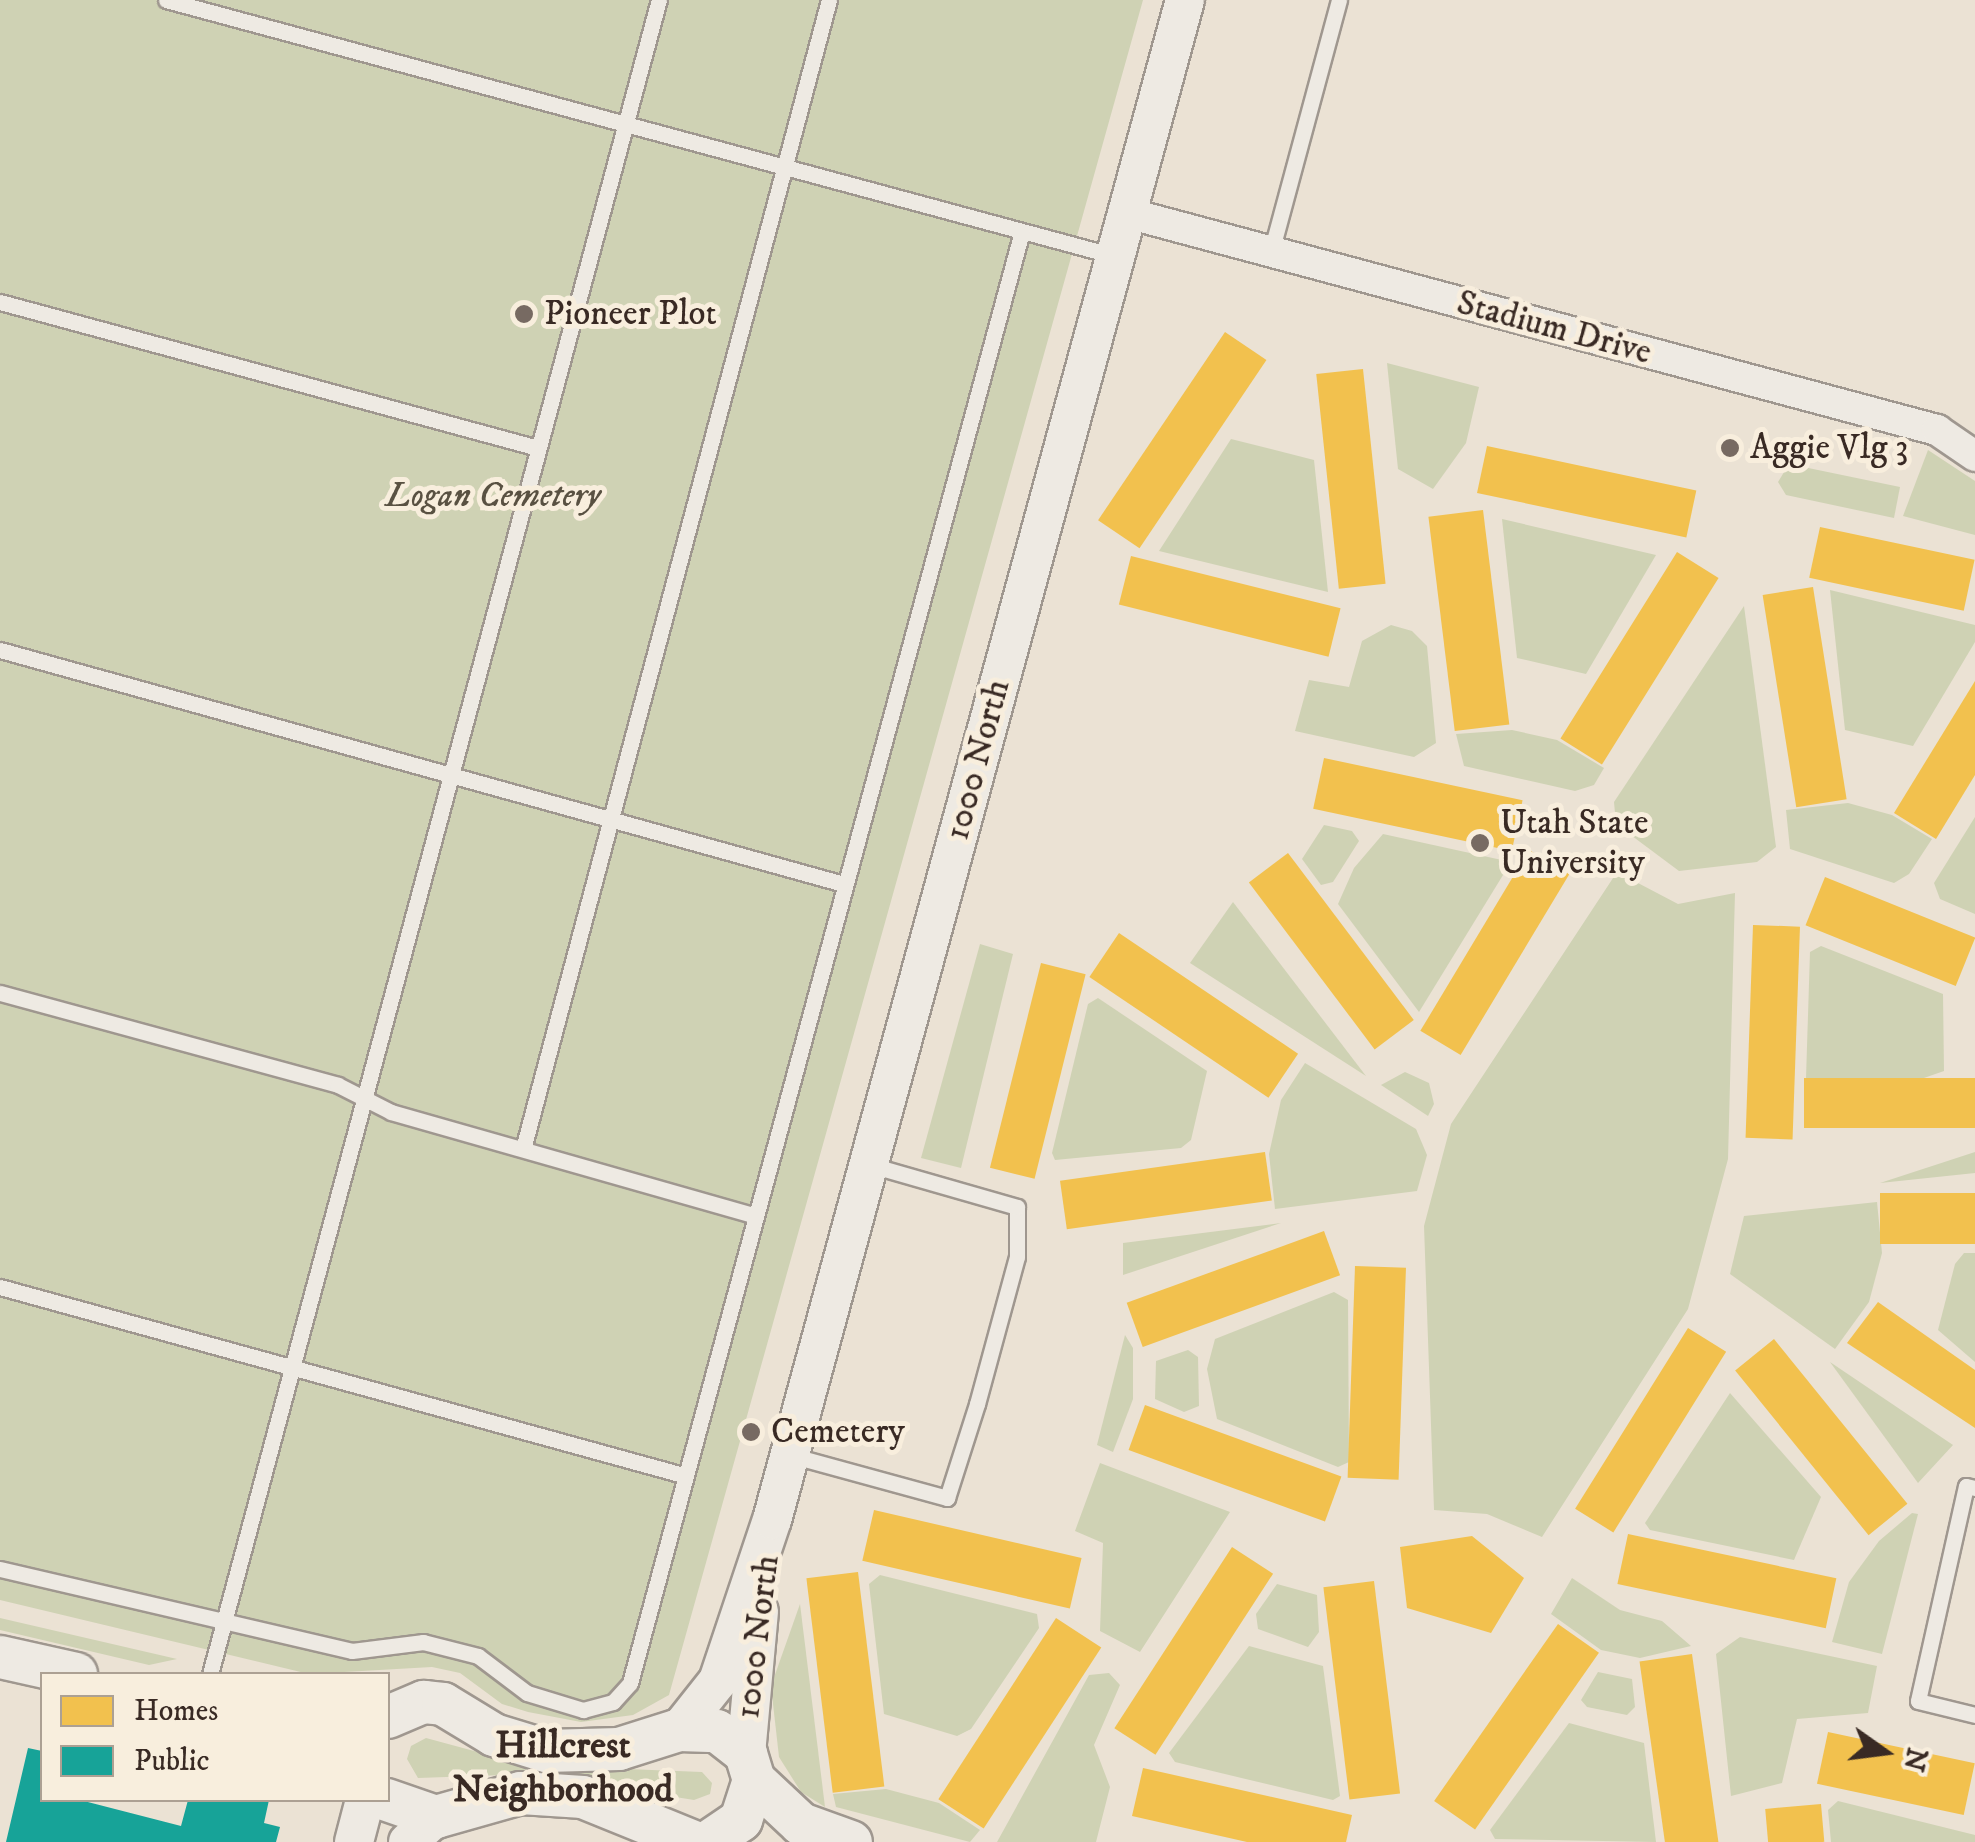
<!DOCTYPE html>
<html>
<head>
<meta charset="utf-8">
<style>
  body { margin:0 }
  #map { position:relative; width:1975px; height:1842px; overflow:hidden; background:#ebe2d4; font-family:"IM FELL DW Pica",serif }
  div>[style] { position:absolute }
  [style*='--x'] { left:calc(var(--x)*1px); top:calc(var(--y)*1px); width:calc(var(--w)*1px); rotate:calc(var(--a)*1deg) }
  .green>* { inset:0; background:#cfd2b4 }
  .homes>* { inset:0; background:#f2c14e; transform-origin:0 0 }
  .public>* { inset:0; background:#17a398 }
  .roads { filter:drop-shadow(2px 0 #9f978f) drop-shadow(-2px 0 #9f978f) drop-shadow(0 2px #9f978f) drop-shadow(0 -2px #9f978f) }
  .service>* { height:15px; margin:-7.5px; padding:0 7.5px; transform-origin:7.5px; border-radius:7.5px; background:#eeeae3 }
  .minor>* { height:30px; margin:-15px; padding:0 15px; transform-origin:15px; border-radius:15px; background:#eeeae3 }
  .tertiary>* { height:38px; margin:-19px; padding:0 19px; transform-origin:19px; border-radius:19px; background:#eeeae3 }
  .secondary>* { height:42px; margin:-21px; padding:0 21px; transform-origin:21px; border-radius:21px; background:#eeeae3 }
  .dots>* { width:28px; height:28px; translate:-50% -50%; box-sizing:border-box; border:5px solid #f8eedd; border-radius:50% }
  span { translate:-50% -50%; white-space:nowrap; text-align:center; line-height:1.15; -webkit-text-stroke:10px #f8eedd; paint-order:stroke }
  .poi-label { font-size:35px; color:#392a24 }
  .left { translate:0 -50%; text-align:left }
  .street-label { font-size:35px; color:#392a24 }
  .park-label { font-size:35px; color:#595142; font-style:italic }
  .neighbourhood-label { font-size:38px; color:#392a24; font-weight:700 }
  .legend { position:absolute; left:40px; top:1672px; width:350px; height:130px; box-sizing:border-box; background:#f8eedd; border:2px solid #aca093; margin:0; padding:12px 18px; list-style:none; font-size:30px; color:#392a24 }
  .legend li { display:flex; align-items:center; gap:20px; height:50px }
  .legend b { width:50px; border:2px solid #aca093 }
  .north { position:absolute; left:1835px; top:1702px; width:100px; height:100px; -webkit-text-stroke:8px #f8eedd; paint-order:stroke; rotate:104deg; font-size:28px; font-weight:700; line-height:40px; text-align:center; color:#392a24 }
  .north::after { content:''; display:block; margin:auto; width:35px; height:45px; background:#392a24; clip-path:polygon(50% 0,100% 100%,50% 72%,0 100%) }
</style>
</head>
<body>
<div id="map">
  <div class="green">
    <div style="clip-path:polygon(0 0,1143px 0,669px 1695px,633px 1715px,581px 1722px,528px 1712px,502px 1704px,460px 1673px,432px 1667px,309px 1674px,0 1600px)"></div>
    <div style="clip-path:polygon(1387px 363px,1479px 387px,1466px 443px,1433px 489px,1398px 469px)"></div>
    <div style="clip-path:polygon(1231px 439px,1314px 460px,1328px 592px,1159px 551px)"></div>
    <div style="clip-path:polygon(1928px 450px,1975px 481px,1975px 535px,1903px 516px)"></div>
    <div style="clip-path:polygon(1789px 464px,1900px 487px,1894px 518px,1786px 495px,1778px 482px)"></div>
    <div style="clip-path:polygon(1502px 519px,1656px 555px,1586px 674px,1517px 658px)"></div>
    <div style="clip-path:polygon(1830px 590px,1975px 625px,1975px 642px,1913px 746px,1845px 730px)"></div>
    <div style="clip-path:polygon(1744px 606px,1776px 847px,1757px 862px,1679px 871px,1616px 824px,1614px 802px)"></div>
    <div style="clip-path:polygon(1391px 625px,1412px 631px,1427px 646px,1436px 743px,1414px 757px,1295px 731px,1309px 680px,1349px 687px,1362px 641px)"></div>
    <div style="clip-path:polygon(1512px 730px,1557px 740px,1604px 768px,1594px 785px,1575px 791px,1464px 766px,1456px 734px)"></div>
    <div style="clip-path:polygon(1848px 803px,1892px 815px,1932px 839px,1909px 874px,1894px 883px,1790px 849px,1786px 810px)"></div>
    <div style="clip-path:polygon(1975px 817px,1975px 914px,1940px 899px,1934px 883px)"></div>
    <div style="clip-path:polygon(1324px 825px,1352px 831px,1359px 841px,1333px 882px,1321px 885px,1302px 859px)"></div>
    <div style="clip-path:polygon(1383px 834px,1511px 862px,1419px 1012px,1338px 904px,1354px 868px)"></div>
    <div style="clip-path:polygon(1617px 872px,1678px 904px,1735px 893px,1728px 1159px,1688px 1309px,1542px 1537px,1487px 1514px,1434px 1510px,1424px 1226px,1451px 1124px)"></div>
    <div style="clip-path:polygon(1233px 902px,1366px 1076px,1190px 963px)"></div>
    <div style="clip-path:polygon(980px 944px,1013px 954px,961px 1168px,921px 1158px)"></div>
    <div style="clip-path:polygon(1821px 946px,1943px 994px,1944px 1071px,1812px 1117px,1805px 1110px,1810px 952px)"></div>
    <div style="clip-path:polygon(1098px 998px,1207px 1071px,1191px 1140px,1181px 1148px,1055px 1160px,1052px 1153px,1088px 1004px)"></div>
    <div style="clip-path:polygon(1305px 1063px,1416px 1129px,1427px 1155px,1417px 1191px,1275px 1209px,1269px 1154px,1281px 1100px)"></div>
    <div style="clip-path:polygon(1405px 1072px,1429px 1083px,1434px 1104px,1428px 1116px,1381px 1085px)"></div>
    <div style="clip-path:polygon(1975px 1152px,1975px 1173px,1880px 1183px)"></div>
    <div style="clip-path:polygon(1877px 1202px,1882px 1253px,1869px 1302px,1835px 1349px,1730px 1274px,1744px 1216px)"></div>
    <div style="clip-path:polygon(1281px 1223px,1123px 1275px,1123px 1243px)"></div>
    <div style="clip-path:polygon(1964px 1253px,1975px 1253px,1975px 1362px,1938px 1330px,1955px 1264px)"></div>
    <div style="clip-path:polygon(1334px 1292px,1348px 1300px,1349px 1462px,1338px 1467px,1217px 1419px,1207px 1369px,1215px 1339px)"></div>
    <div style="clip-path:polygon(1125px 1335px,1133px 1348px,1133px 1399px,1113px 1452px,1097px 1445px)"></div>
    <div style="clip-path:polygon(1188px 1350px,1198px 1357px,1199px 1406px,1184px 1412px,1155px 1399px,1156px 1361px)"></div>
    <div style="clip-path:polygon(1830px 1362px,1953px 1445px,1918px 1483px)"></div>
    <div style="clip-path:polygon(1730px 1393px,1821px 1497px,1794px 1560px,1650px 1530px,1645px 1523px)"></div>
    <div style="clip-path:polygon(1100px 1463px,1230px 1512px,1140px 1652px,1100px 1631px,1103px 1543px,1075px 1531px)"></div>
    <div style="clip-path:polygon(1912px 1513px,1918px 1514px,1882px 1654px,1832px 1642px,1849px 1582px,1879px 1541px)"></div>
    <div style="clip-path:polygon(880px 1575px,1037px 1614px,1039px 1628px,971px 1729px,957px 1736px,884px 1714px,869px 1584px)"></div>
    <div style="clip-path:polygon(1572px 1578px,1620px 1610px,1662px 1621px,1691px 1646px,1640px 1658px,1601px 1650px,1551px 1614px)"></div>
    <div style="clip-path:polygon(1277px 1584px,1317px 1595px,1319px 1632px,1308px 1647px,1258px 1629px,1256px 1614px)"></div>
    <div style="clip-path:polygon(800px 1604px,825px 1807px,801px 1792px,779px 1757px,771px 1686px)"></div>
    <div style="clip-path:polygon(0 1618px,177px 1659px,149px 1665px,0 1630px)"></div>
    <div style="clip-path:polygon(1740px 1637px,1877px 1666px,1868px 1713px,1797px 1719px,1782px 1783px,1731px 1796px,1716px 1654px)"></div>
    <div style="clip-path:polygon(1249px 1646px,1323px 1666px,1340px 1796px,1333px 1800px,1175px 1762px,1169px 1753px)"></div>
    <div style="clip-path:polygon(1598px 1672px,1632px 1679px,1635px 1707px,1627px 1715px,1587px 1707px,1581px 1700px)"></div>
    <div style="clip-path:polygon(1109px 1673px,1120px 1685px,1094px 1745px,1110px 1787px,1096px 1842px,997px 1842px,1089px 1675px)"></div>
    <div style="clip-path:polygon(1569px 1723px,1644px 1743px,1656px 1842px,1495px 1839px,1490px 1830px)"></div>
    <div style="clip-path:polygon(426px 1738px,526px 1765px,702px 1772px,712px 1783px,710px 1794px,694px 1800px,533px 1774px,418px 1778px,407px 1759px,411px 1746px)"></div>
    <div style="clip-path:polygon(886px 1789px,939px 1803px,980px 1830px,970px 1842px,836px 1807px,833px 1794px)"></div>
    <div style="clip-path:polygon(1838px 1801px,1975px 1835px,1975px 1842px,1831px 1842px,1828px 1810px)"></div>
  </div>
  <div class="homes">
    <div style="left:1225px;top:332px;width:50px;height:227px;rotate:34deg"></div>
    <div style="left:1363px;top:369px;width:216px;height:47px;rotate:84deg"></div>
    <div style="left:1487px;top:446px;width:214px;height:48px;rotate:12deg"></div>
    <div style="left:1483px;top:510px;width:216px;height:55px;rotate:83deg"></div>
    <div style="left:1820px;top:527px;width:158px;height:52px;rotate:12deg"></div>
    <div style="left:1677px;top:552px;width:49px;height:220px;rotate:32deg"></div>
    <div style="left:1131px;top:556px;width:216px;height:50px;rotate:14deg"></div>
    <div style="left:1813px;top:587px;width:215px;height:51px;rotate:81deg"></div>
    <div style="clip-path:polygon(1975px 681px,1975px 775px,1936px 839px,1894px 813px)"></div>
    <div style="left:1324px;top:758px;width:203px;height:52px;rotate:12deg"></div>
    <div style="left:1529px;top:850px;width:47px;height:211px;rotate:31deg"></div>
    <div style="left:1288px;top:853px;width:209px;height:49px;rotate:53deg"></div>
    <div style="left:1825px;top:877px;width:162px;height:52px;rotate:22deg"></div>
    <div style="left:1753px;top:925px;width:47px;height:213px;rotate:2deg"></div>
    <div style="left:1119px;top:933px;width:216px;height:53px;rotate:34deg"></div>
    <div style="left:1041px;top:963px;width:46px;height:211px;rotate:14deg"></div>
    <div style="left:1975px;top:1078px;width:50px;height:171px;rotate:90deg"></div>
    <div style="left:1265px;top:1152px;width:49px;height:207px;rotate:82deg"></div>
    <div style="left:1975px;top:1193px;width:51px;height:95px;rotate:90deg"></div>
    <div style="left:1324px;top:1231px;width:47px;height:210px;rotate:70deg"></div>
    <div style="left:1355px;top:1266px;width:51px;height:212px;rotate:2deg"></div>
    <div style="clip-path:polygon(1878px 1302px,1975px 1370px,1975px 1428px,1847px 1343px)"></div>
    <div style="left:1688px;top:1328px;width:45px;height:213px;rotate:32deg"></div>
    <div style="left:1774px;top:1339px;width:212px;height:50px;rotate:51deg"></div>
    <div style="left:1145px;top:1405px;width:209px;height:48px;rotate:20deg"></div>
    <div style="left:874px;top:1510px;width:213px;height:52px;rotate:13deg"></div>
    <div style="left:1628px;top:1534px;width:213px;height:51px;rotate:12deg"></div>
    <div style="clip-path:polygon(1472px 1536px,1524px 1578px,1491px 1633px,1407px 1608px,1400px 1547px)"></div>
    <div style="left:1232px;top:1547px;width:49px;height:216px;rotate:33deg"></div>
    <div style="left:858px;top:1572px;width:216px;height:52px;rotate:83deg"></div>
    <div style="left:1374px;top:1581px;width:214px;height:51px;rotate:83deg"></div>
    <div style="left:1056px;top:1618px;width:54px;height:216px;rotate:33deg"></div>
    <div style="left:1558px;top:1624px;width:50px;height:216px;rotate:35deg"></div>
    <div style="left:1692px;top:1654px;width:190px;height:53px;rotate:82deg"></div>
    <div style="left:1828px;top:1732px;width:150px;height:53px;rotate:12deg"></div>
    <div style="clip-path:polygon(1143px 1768px,1352px 1815px,1346px 1842px,1247px 1842px,1132px 1816px)"></div>
    <div style="left:1821px;top:1804px;width:38px;height:56px;rotate:85deg"></div>
  </div>
  <div class="public">
    <div style="clip-path:polygon(28px 1748px,42px 1751px,42px 1800px,80px 1800px,181px 1826px,188px 1800px,269px 1800px,264px 1823px,280px 1827px,276px 1842px,6px 1842px)"></div>
  </div>
  <div class="roads">
    <div class="service">
      <div style="--x:166;--y:0;--w:983;--a:15.1"></div>
      <div style="--x:1271;--y:252;--w:261;--a:-74.9"></div>
      <div style="--x:0;--y:302;--w:557;--a:15.18"></div>
      <div style="--x:0;--y:650;--w:876;--a:15.5"></div>
      <div style="--x:0;--y:993;--w:350;--a:15.2"></div>
      <div style="--x:338;--y:1085;--w:59;--a:27"></div>
      <div style="--x:391;--y:1112;--w:376;--a:15.9"></div>
      <div style="--x:523;--y:1149;--w:1189;--a:-75.09"></div>
      <div style="--x:0;--y:1287;--w:708;--a:15.39"></div>
      <div style="--x:790;--y:1455;--w:163;--a:15.3"></div>
      <div style="--x:947;--y:1498;--w:99;--a:-72.3"></div>
      <div style="--x:977;--y:1404;--w:152;--a:-74.8"></div>
      <div style="--x:1017;--y:1257;--w:50;--a:-90"></div>
      <div style="--x:1017;--y:1207;--w:152;--a:-164"></div>
      <div style="--x:1975;--y:1488;--w:9;--a:-167"></div>
      <div style="--x:1966;--y:1486;--w:220;--a:102.6"></div>
      <div style="--x:1918;--y:1701;--w:59;--a:13.8"></div>
      <div style="--x:0;--y:1569;--w:361;--a:13.1"></div>
      <div style="--x:352;--y:1651;--w:72;--a:-7.2"></div>
      <div style="--x:423;--y:1642;--w:57;--a:14.3"></div>
      <div style="--x:478;--y:1656;--w:61;--a:37.1"></div>
      <div style="--x:527;--y:1693;--w:59;--a:16.9"></div>
      <div style="--x:583;--y:1710;--w:31;--a:-15"></div>
      <div style="--x:613;--y:1702;--w:25;--a:-48"></div>
      <div style="--x:630;--y:1683;--w:1504;--a:-74.89"></div>
      <div style="--x:210;--y:1674;--w:1733;--a:-74.99"></div>
    </div>
    <div class="minor">
      <div style="--x:1127;--y:213;--w:839;--a:15"></div>
      <div style="--x:1937;--y:430;--w:46;--a:34.4"></div>
    </div>
    <div class="tertiary">
      <div style="--x:679;--y:1730;--w:63;--a:-51.5"></div>
      <div style="--x:718;--y:1681;--w:170;--a:-71.5"></div>
      <div style="--x:772;--y:1520;--w:1575;--a:-74.8"></div>
      <div style="--x:746;--y:1754;--w:143;--a:-84.8"></div>
      <div style="--x:354;--y:1842;--w:43;--a:-75.3"></div>
      <div style="--x:408;--y:1842;--w:38;--a:-42"></div>
    </div>
    <div class="secondary">
      <div style="--x:0;--y:1657;--w:78;--a:12.6"></div>
      <div style="--x:388;--y:1717;--w:39;--a:-23"></div>
      <div style="--x:424;--y:1702;--w:19;--a:6"></div>
      <div style="--x:443;--y:1704;--w:60;--a:31.3"></div>
      <div style="--x:494;--y:1735;--w:54;--a:17.1"></div>
      <div style="--x:546;--y:1751;--w:73;--a:-1.6"></div>
      <div style="--x:619;--y:1749;--w:63;--a:-17.6"></div>
      <div style="--x:679;--y:1730;--w:38;--a:2"></div>
      <div style="--x:717;--y:1731;--w:37;--a:38"></div>
      <div style="--x:746;--y:1754;--w:27;--a:73"></div>
      <div style="--x:754;--y:1780;--w:42;--a:108"></div>
      <div style="--x:741;--y:1820;--w:40;--a:146"></div>
      <div style="--x:754;--y:1780;--w:64;--a:43.1"></div>
      <div style="--x:801;--y:1824;--w:53;--a:19.8"></div>
      <div style="--x:387;--y:1800;--w:52;--a:19.1"></div>
      <div style="--x:436;--y:1817;--w:88;--a:-15.8"></div>
      <div style="--x:521;--y:1793;--w:62;--a:3.7"></div>
      <div style="--x:583;--y:1797;--w:120;--a:22.1"></div>
    </div>
  </div>
  <div class="dots">
    <div style="left:524px;top:314px;background:#776a62"></div>
    <div style="left:1730px;top:448px;background:#776a62"></div>
    <div style="left:1480px;top:843px;background:#776a62"></div>
    <div style="left:751px;top:1432px;background:#776a62"></div>
  </div>
  <div class="poi-label">
    <span class="left" style="left:544px;top:314px">Pioneer Plot</span>
    <span class="left" style="left:1750px;top:448px">Aggie Vlg 3</span>
    <span class="left" style="left:1500px;top:843px">Utah State<br>University</span>
    <span class="left" style="left:771px;top:1432px">Cemetery</span>
  </div>
  <div class="street-label">
    <span style="left:1554px;top:328px;rotate:15deg">Stadium Drive</span>
    <span style="left:978px;top:760px;rotate:-75deg">1000 North</span>
    <span style="left:758px;top:1637px;rotate:-83deg">1000 North</span>
  </div>
  <div class="park-label">
    <span style="left:493px;top:496px">Logan Cemetery</span>
  </div>
  <div class="neighbourhood-label">
    <span style="left:563px;top:1769px">Hillcrest<br>Neighborhood</span>
  </div>
  <ul class="legend">
  <li><b style="height:28px;background:#f2c14e"></b>Homes</li>
  <li><b style="height:28px;background:#17a398"></b>Public</li>
  </ul>
  <div class="north">N</div>
</div>
</body>
</html>
